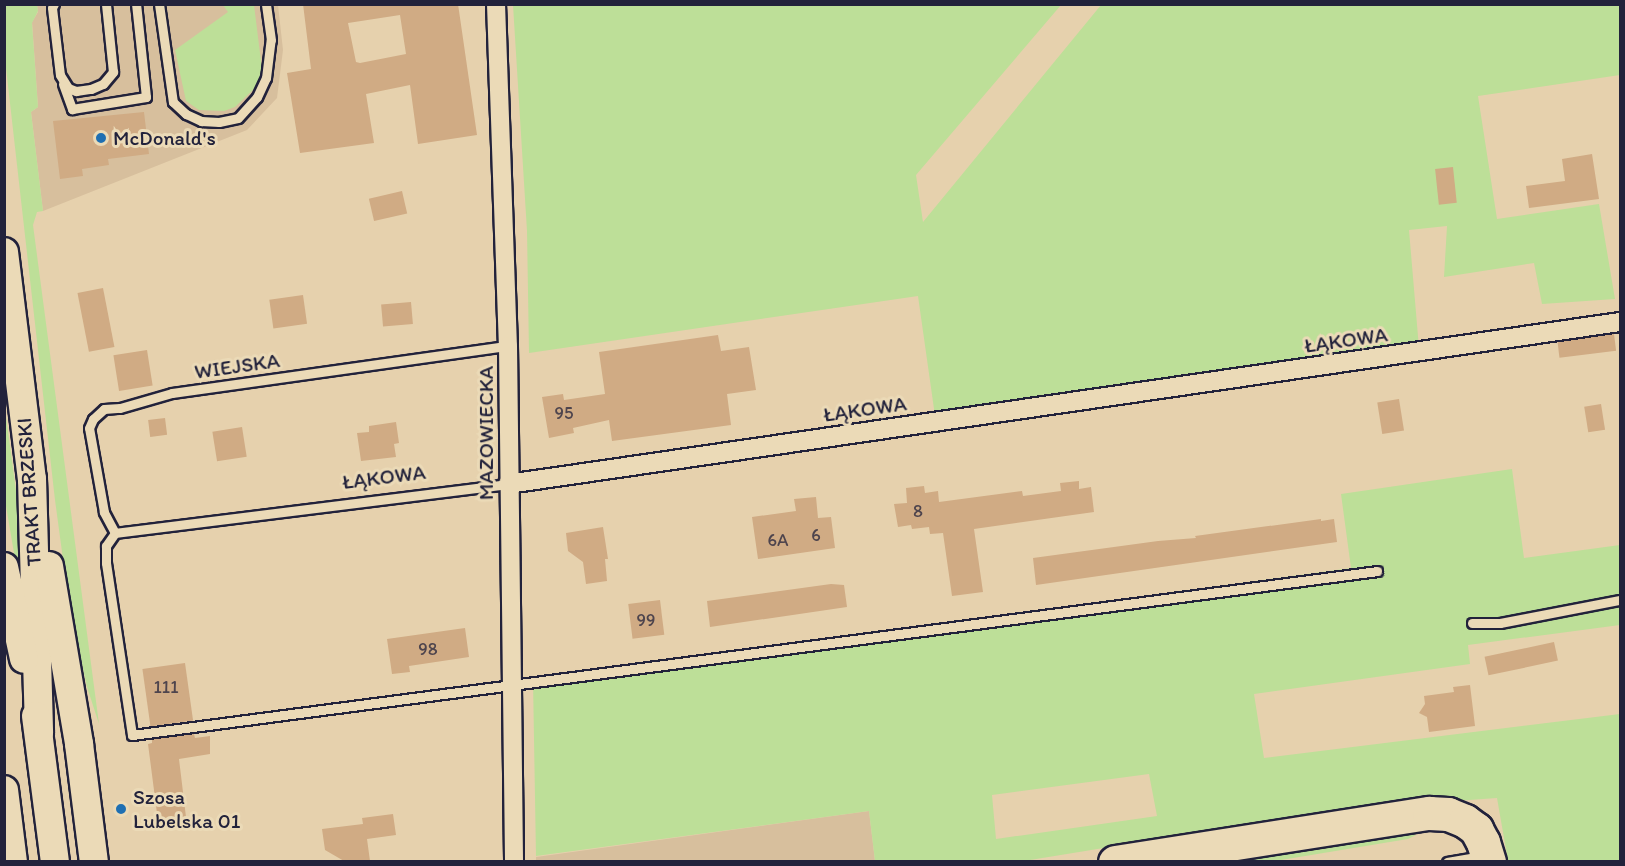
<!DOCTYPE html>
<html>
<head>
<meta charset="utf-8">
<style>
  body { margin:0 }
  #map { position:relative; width:1625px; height:866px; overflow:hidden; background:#e6d1ad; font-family:Itim,sans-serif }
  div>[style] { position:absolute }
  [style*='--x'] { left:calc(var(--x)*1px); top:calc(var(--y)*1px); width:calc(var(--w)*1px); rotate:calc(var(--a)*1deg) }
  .built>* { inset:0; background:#d7bf9d }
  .green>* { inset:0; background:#bddf98 }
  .building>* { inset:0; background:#d0ab84; transform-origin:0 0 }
  .roads { filter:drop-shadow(2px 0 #22223b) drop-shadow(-2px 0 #22223b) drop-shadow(0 2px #22223b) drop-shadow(0 -2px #22223b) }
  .lane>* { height:9px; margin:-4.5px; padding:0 4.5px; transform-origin:4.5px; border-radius:4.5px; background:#ebdab7 }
  .street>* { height:18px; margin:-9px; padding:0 9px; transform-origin:9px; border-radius:9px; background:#ebdab7 }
  .primary>* { height:28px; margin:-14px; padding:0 14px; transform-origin:14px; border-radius:14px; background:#ebdab7 }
  .highway>* { height:33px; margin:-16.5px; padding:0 16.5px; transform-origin:16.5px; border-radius:16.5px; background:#ebdab7 }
  .dots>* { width:16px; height:16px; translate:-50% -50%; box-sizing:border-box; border:3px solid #ebdab7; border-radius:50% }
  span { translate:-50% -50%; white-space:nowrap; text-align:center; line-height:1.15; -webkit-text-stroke:6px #ebdab7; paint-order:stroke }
  .number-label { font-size:18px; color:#4e444d }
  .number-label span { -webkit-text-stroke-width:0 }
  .poi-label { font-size:21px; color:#22223b }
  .left { translate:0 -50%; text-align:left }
  .street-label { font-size:21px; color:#22223b }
  .frame { position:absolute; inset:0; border:6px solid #22223b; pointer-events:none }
</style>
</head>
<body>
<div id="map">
  <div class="built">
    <div style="clip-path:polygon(37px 5px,278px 5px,283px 50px,277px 98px,247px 130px,43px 211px,31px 112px,38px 107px,32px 22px,38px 12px)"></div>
    <div style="clip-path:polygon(869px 811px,875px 861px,536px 862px,536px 857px)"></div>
  </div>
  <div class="green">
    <div style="clip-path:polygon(4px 5px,37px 5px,38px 11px,32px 23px,38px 107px,31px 112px,43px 211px,37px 212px,33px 225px,99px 724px,87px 687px,70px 611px,55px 500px,5px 59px)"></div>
    <div style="clip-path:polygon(223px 5px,254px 5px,262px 69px,257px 86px,235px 107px,224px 111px,199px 110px,186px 101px,175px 50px,228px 12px)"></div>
    <div style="clip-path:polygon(513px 5px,1061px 5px,916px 175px,923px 222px,1101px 5px,1620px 5px,1620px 75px,1478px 96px,1497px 219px,1599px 204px,1615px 299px,1542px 304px,1534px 263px,1444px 277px,1447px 226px,1409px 230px,1419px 348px,935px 416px,918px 296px,529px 353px,527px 231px)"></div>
    <div style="clip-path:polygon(4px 401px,19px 513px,24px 612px,5px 500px)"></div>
    <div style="clip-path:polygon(evenodd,1512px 469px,1524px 558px,1620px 545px,1620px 625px,1468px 645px,1470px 664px,1254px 694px,1264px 758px,1620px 714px,1620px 861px,1508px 861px,1497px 798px,1441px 802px,1122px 845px,1024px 861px,875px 861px,869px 811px,536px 856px,533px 680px,1351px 568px,1341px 494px,1512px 469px,1149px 774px,1157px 816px,996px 839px,992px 795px,1149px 774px)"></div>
    <div style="clip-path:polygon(1413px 834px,1416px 835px,1408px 839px,1275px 861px,1214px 862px)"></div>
  </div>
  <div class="building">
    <div style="clip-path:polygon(evenodd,303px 4px,458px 4px,477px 135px,418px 144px,410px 85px,366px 94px,374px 143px,300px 153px,287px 73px,311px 69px,303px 4px,400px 15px,406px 54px,360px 63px,356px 62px,348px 23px,400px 15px)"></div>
    <div style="clip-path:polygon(144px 112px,149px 154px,108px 159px,109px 165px,82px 169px,83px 176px,60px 179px,53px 121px)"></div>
    <div style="clip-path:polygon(1592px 154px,1599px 199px,1529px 208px,1526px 186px,1565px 181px,1562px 159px)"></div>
    <div style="left:1453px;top:167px;width:36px;height:18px;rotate:84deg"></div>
    <div style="left:402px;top:191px;width:23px;height:34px;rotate:77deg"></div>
    <div style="left:103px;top:288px;width:60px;height:26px;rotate:79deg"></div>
    <div style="left:303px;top:295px;width:29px;height:34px;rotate:82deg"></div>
    <div style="left:411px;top:302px;width:22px;height:30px;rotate:85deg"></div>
    <div style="left:1614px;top:334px;width:17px;height:57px;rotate:83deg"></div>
    <div style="clip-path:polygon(718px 335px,721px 351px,749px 347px,756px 390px,727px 394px,731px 425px,612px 441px,609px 420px,573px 428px,574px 433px,549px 438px,542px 397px,563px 394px,564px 400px,605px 394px,599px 352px)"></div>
    <div style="left:147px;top:350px;width:36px;height:34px;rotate:81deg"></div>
    <div style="left:1399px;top:399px;width:32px;height:22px;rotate:81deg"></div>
    <div style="left:1601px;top:404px;width:26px;height:17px;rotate:81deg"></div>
    <div style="left:165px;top:418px;width:17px;height:17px;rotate:83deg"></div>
    <div style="clip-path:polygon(396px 422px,399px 443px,394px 444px,396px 457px,361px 461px,357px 433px,369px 432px,369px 426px)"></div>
    <div style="left:242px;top:427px;width:30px;height:30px;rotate:81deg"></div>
    <div style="clip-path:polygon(1079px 481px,1079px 489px,1091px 487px,1094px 512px,974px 529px,983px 592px,952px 596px,943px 533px,930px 534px,929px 527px,912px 529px,911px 525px,898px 527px,894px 504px,907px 503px,906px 488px,924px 486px,925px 493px,938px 491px,939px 502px,1022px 491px,1023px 496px,1061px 491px,1060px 483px)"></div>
    <div style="clip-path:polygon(816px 497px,818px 518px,831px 517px,835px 548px,758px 559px,752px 517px,796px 511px,794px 499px)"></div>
    <div style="clip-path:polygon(1321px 519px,1321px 521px,1334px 519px,1337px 542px,1036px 585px,1033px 558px,1158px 541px,1196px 538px,1195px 536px)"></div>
    <div style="clip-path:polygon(603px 527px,608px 559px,605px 559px,607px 581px,586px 584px,583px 562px,568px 551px,566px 533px)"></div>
    <div style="clip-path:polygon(831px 584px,844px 585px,847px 607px,710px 627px,707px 601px)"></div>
    <div style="left:660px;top:600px;width:35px;height:32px;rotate:83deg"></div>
    <div style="clip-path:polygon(465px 628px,469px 657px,409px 666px,410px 672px,392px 674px,387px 639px)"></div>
    <div style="left:1554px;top:642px;width:19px;height:71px;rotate:78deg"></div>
    <div style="left:185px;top:663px;width:58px;height:43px;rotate:82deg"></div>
    <div style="clip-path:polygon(1470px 685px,1475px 726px,1429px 732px,1427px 717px,1419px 713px,1425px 704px,1424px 696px,1454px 692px,1453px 687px)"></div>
    <div style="clip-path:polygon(194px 734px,195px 738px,210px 736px,210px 754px,179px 759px,186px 817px,158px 821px,148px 744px,152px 743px,152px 739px)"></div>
    <div style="clip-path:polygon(393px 814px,396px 835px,367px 839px,370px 861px,344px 861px,325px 850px,322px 829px,363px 824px,362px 818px)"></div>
  </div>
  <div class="roads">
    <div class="lane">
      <div style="--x:54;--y:4;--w:4;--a:117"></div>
      <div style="--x:52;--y:8;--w:67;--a:83.2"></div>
      <div style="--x:60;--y:75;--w:15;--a:58"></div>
      <div style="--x:68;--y:88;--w:9;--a:21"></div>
      <div style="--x:76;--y:91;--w:15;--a:-8"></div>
      <div style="--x:91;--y:89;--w:13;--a:-23"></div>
      <div style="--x:103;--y:84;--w:16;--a:-50"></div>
      <div style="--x:113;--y:72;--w:68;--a:-95.9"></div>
      <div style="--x:159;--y:4;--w:99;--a:81.9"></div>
      <div style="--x:173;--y:102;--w:18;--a:43"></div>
      <div style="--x:186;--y:114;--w:17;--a:25"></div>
      <div style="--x:201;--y:121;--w:18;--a:3"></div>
      <div style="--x:219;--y:122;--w:19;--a:-12"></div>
      <div style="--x:238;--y:118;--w:28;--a:-48"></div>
      <div style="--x:257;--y:97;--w:21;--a:-65"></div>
      <div style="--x:266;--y:78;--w:38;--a:-83"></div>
      <div style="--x:271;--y:40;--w:36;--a:-98"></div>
      <div style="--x:63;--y:84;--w:27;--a:70"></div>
      <div style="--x:72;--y:109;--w:75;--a:-9.2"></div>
      <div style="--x:146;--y:97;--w:94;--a:-96.1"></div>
      <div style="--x:115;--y:533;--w:16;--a:125"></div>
      <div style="--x:106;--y:546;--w:17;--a:90"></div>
      <div style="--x:106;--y:563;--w:174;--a:81.4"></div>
      <div style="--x:132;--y:735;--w:1256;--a:-7.5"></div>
      <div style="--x:115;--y:533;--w:24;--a:-118"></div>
      <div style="--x:104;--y:512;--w:85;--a:-100.1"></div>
      <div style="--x:89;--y:428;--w:10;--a:-66"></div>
      <div style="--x:93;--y:419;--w:15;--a:-42"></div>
      <div style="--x:104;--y:409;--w:16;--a:-4"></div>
      <div style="--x:120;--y:408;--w:54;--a:-16.1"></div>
      <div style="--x:172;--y:393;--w:339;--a:-8"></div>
      <div style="--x:115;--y:533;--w:396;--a:-7.1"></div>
      <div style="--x:1472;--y:623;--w:28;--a:0"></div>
      <div style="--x:1500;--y:623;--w:122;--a:-10.9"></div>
      <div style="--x:1447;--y:862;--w:34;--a:-10"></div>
    </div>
    <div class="street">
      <div style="--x:496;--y:4;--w:342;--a:88"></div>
      <div style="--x:508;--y:346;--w:516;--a:89.33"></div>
      <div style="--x:508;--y:484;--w:1124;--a:-8.29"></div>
    </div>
    <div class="primary">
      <div style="--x:4;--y:252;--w:229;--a:83"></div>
      <div style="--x:32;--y:479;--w:254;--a:88.4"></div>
      <div style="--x:49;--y:566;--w:181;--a:80.4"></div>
      <div style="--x:79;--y:744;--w:119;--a:82.8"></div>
      <div style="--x:4;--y:567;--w:94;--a:77.7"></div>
      <div style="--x:36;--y:716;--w:147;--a:82.6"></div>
      <div style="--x:4;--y:790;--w:73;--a:82.9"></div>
    </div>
    <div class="highway">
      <div style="--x:1115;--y:862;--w:318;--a:-8.9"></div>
      <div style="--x:1429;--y:813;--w:19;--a:3"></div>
      <div style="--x:1448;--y:814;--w:18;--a:22"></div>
      <div style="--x:1465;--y:821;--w:14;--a:36"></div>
      <div style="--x:1476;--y:829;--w:15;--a:62"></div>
      <div style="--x:1483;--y:842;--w:21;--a:73"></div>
    </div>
  </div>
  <div class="dots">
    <div style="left:101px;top:138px;background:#1f6fb2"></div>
    <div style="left:121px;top:809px;background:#1f6fb2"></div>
  </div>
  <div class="number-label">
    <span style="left:564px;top:413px">95</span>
    <span style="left:918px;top:511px">8</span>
    <span style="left:816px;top:535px">6</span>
    <span style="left:778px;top:540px">6A</span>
    <span style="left:646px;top:620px">99</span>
    <span style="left:428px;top:649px">98</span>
    <span style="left:166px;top:687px">111</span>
  </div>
  <div class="poi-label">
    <span class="left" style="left:113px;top:138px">McDonald's</span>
    <span class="left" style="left:133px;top:809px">Szosa<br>Lubelska 01</span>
  </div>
  <div class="street-label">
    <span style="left:1346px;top:340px;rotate:-8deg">ŁĄKOWA</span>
    <span style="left:237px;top:366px;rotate:-8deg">WIEJSKA</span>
    <span style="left:865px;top:409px;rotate:-8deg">ŁĄKOWA</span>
    <span style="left:486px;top:433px;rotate:-90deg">MAZOWIECKA</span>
    <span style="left:384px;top:477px;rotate:-7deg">ŁĄKOWA</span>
    <span style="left:29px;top:492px;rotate:-94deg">TRAKT BRZESKI</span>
  </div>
  <div class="frame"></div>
</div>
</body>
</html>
